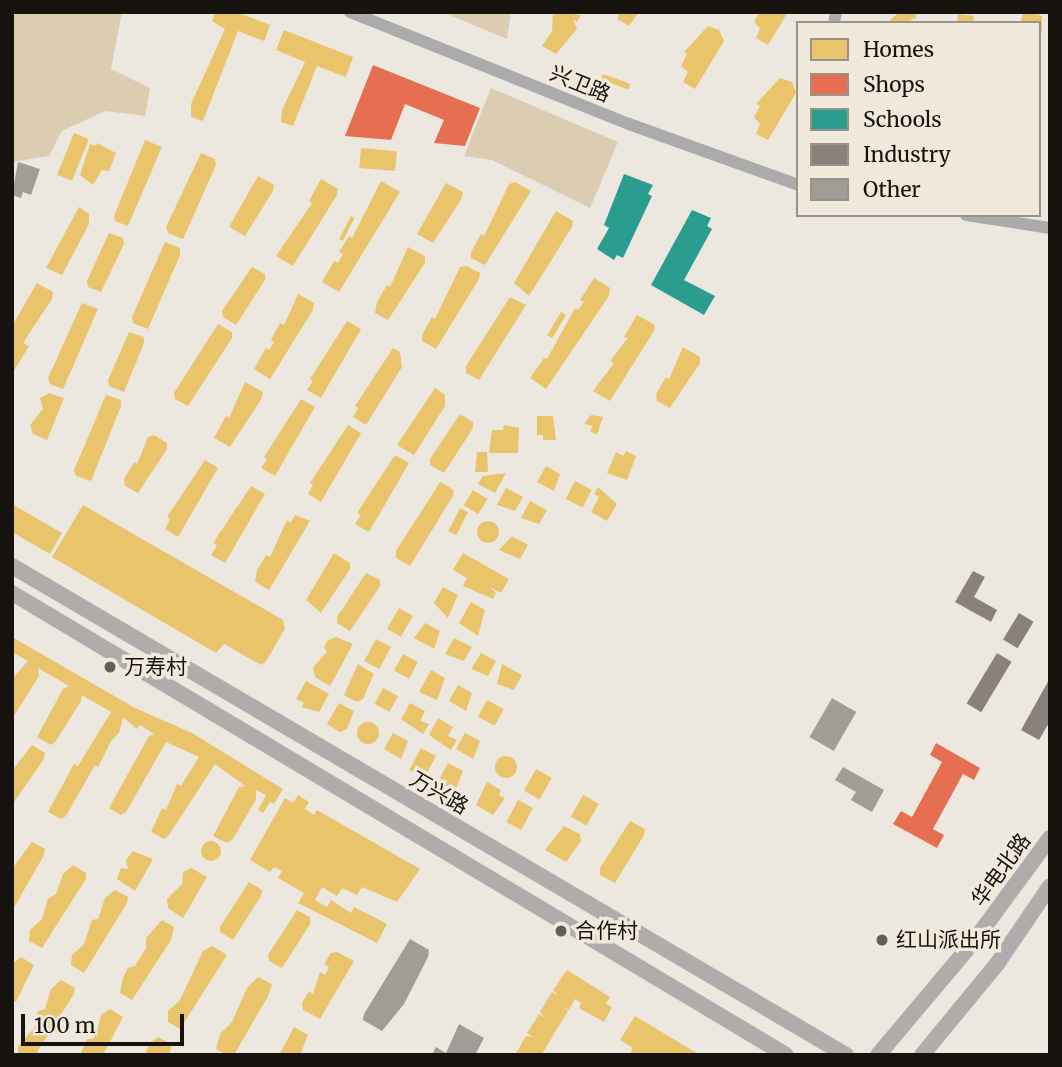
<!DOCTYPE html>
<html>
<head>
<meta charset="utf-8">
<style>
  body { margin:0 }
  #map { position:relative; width:1062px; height:1067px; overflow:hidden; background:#ece8e0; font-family:Merriweather,"Noto Sans SC",serif }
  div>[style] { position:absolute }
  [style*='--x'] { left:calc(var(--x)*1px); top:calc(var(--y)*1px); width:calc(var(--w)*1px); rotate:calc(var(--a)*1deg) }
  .green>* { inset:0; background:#dcccb1 }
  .homes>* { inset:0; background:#e9c46a; transform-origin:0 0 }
  .round { border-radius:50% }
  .shops>* { inset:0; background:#e76f51 }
  .schools>* { inset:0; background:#2a9d8f }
  .industry>* { inset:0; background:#8a817c; transform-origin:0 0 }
  .building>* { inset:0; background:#a09d97; transform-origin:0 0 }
  .minor>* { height:12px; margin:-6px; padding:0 6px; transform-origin:6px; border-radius:6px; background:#acabab }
  .major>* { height:16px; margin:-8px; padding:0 8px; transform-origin:8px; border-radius:8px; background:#b0acab }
  .dots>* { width:19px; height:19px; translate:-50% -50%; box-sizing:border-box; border:4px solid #f0e9dc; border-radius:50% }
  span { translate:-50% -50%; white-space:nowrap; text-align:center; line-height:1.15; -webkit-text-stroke:7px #f0e9dc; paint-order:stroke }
  .street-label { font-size:21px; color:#16130f }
  .poi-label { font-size:21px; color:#16130f }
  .left { translate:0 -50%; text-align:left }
  .frame { position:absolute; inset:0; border:14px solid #16130f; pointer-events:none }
  .legend { position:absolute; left:796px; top:21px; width:245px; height:196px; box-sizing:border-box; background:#f0e9dc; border:2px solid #99938a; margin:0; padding:9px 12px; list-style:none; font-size:21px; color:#16130f }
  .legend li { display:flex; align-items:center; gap:14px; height:35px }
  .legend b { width:35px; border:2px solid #99938a }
  .scale { position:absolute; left:21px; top:1014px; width:163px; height:32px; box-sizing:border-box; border:4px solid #16130f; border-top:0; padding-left:9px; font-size:21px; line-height:24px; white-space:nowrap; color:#16130f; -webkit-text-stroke:5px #f0e9dc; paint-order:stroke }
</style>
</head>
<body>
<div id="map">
  <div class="green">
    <div style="clip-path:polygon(12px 12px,122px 12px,111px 69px,150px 88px,145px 116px,105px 111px,62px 131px,49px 156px,12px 162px)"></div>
    <div style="clip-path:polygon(442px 12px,511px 12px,507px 39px)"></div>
    <div style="clip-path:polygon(491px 88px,618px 142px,590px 208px,492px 160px,464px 156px)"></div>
  </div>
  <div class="homes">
    <div style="clip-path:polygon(215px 12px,237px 12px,270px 25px,264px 41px,238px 31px,203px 121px,191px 117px,191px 104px,225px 29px,212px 21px)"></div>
    <div style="clip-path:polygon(553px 12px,581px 15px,577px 22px,573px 19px,577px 29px,556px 54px,542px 46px,552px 31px)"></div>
    <div style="clip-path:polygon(620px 12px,639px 12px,629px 26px,617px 19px)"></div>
    <div style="clip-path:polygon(759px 12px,788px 12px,768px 45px,756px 38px,760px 28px,754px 22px)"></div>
    <div style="clip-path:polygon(899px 12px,917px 12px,916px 18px,910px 19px,916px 23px,887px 23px)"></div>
    <div style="clip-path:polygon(1035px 13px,1042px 16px,1042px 33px,1039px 23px,1020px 23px,1023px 14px)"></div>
    <div style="clip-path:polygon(958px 14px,974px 16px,973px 23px,957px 23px)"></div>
    <div style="clip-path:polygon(708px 26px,719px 30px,724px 41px,695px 89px,683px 82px,688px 72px,681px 66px,687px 54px,684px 52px)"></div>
    <div style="clip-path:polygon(284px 30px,353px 57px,346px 77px,317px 66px,293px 126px,281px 122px,282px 110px,305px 62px,276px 50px)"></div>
    <div style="left:603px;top:74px;width:29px;height:6px;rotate:20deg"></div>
    <div style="clip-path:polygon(780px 78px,792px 82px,796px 93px,768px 140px,756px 134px,760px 124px,754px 117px,760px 106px,756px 104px)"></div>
    <div style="left:74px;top:133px;width:16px;height:45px;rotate:22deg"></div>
    <div style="clip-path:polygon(145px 140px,162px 147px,128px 226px,115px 221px,114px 216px)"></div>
    <div style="clip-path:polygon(97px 143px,116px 153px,109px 171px,102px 170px,93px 185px,80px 175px,90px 144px,96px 146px)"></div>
    <div style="left:361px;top:148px;width:36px;height:20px;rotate:5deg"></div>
    <div style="clip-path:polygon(201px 153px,215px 159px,216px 165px,183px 239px,168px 233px,166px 227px)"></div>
    <div style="clip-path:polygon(258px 176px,274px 185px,273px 191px,245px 236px,229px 227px)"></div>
    <div style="clip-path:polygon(321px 179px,338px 189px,337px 195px,293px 266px,276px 256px,312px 203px,309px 201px)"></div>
    <div style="clip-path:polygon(381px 181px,400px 192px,339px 292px,322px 282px,334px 261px,338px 263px,343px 254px,339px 252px,349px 236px,352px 238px)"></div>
    <div style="clip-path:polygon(515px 182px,531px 191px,485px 265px,471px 258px,471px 252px,481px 234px,484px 236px,509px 184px)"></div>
    <div style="clip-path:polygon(446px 183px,463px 192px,462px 198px,433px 243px,417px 234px)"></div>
    <div style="clip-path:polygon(79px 207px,89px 214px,89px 224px,62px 275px,46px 268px)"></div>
    <div style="clip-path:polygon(556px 211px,573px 221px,572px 227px,529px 296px,514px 283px)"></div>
    <div style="left:351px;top:216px;width:4px;height:26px;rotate:27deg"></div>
    <div style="clip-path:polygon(109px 233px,123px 238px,124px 244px,101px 292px,88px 287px,87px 281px)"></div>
    <div style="clip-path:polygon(165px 242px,180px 248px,180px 255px,148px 329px,133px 323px,132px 317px)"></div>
    <div style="clip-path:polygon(408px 247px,425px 256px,425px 263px,388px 320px,375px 313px,377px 302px,387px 285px,390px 287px)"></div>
    <div style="clip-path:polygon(466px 266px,480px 273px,479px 279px,436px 349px,422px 341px,422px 335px,432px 317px,435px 319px,460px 267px)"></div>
    <div style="clip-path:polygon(252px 267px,265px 274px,265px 280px,236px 325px,223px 317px,222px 311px)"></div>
    <div style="clip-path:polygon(594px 278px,610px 288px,609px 296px,546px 389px,530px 378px,544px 358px,547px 359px,575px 308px,578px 310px,584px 302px,580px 300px)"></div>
    <div style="clip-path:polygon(37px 283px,53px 292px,52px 299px,23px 343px,29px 346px,12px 374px,12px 326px)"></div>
    <div style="clip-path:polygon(298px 294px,314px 303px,313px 310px,270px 379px,254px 369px,266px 348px,269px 350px,274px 342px,271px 340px,280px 323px,284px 325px)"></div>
    <div style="clip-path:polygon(510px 297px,526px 305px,479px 380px,466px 373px,466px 366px)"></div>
    <div style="clip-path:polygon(82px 303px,98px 309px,63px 389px,50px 384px,48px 378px)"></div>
    <div style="left:561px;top:312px;width:6px;height:27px;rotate:31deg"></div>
    <div style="clip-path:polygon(637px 315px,655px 325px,654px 331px,610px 401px,593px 391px,614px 363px,610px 361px,628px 338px,624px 337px)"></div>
    <div style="clip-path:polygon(347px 321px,361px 329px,321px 398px,307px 390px,313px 381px,310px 379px)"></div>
    <div style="clip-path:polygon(218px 324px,232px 332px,232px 338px,188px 406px,175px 399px,174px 393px)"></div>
    <div style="clip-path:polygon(129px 332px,144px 337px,144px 343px,124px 392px,109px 386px,108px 380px)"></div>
    <div style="clip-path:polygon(683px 347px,700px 357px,700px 363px,670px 408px,657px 401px,656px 394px,666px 377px,669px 379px)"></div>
    <div style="clip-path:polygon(393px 348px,400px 352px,402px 367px,366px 425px,353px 417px,358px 408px,355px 406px)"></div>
    <div style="clip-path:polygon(245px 382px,263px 392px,262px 398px,230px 447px,214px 438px,226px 416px,229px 418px)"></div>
    <div style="clip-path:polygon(435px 388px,445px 395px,445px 406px,414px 455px,397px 445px)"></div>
    <div style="clip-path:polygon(49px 393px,64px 398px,47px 440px,33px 434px,30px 425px,43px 409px,40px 398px)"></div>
    <div style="clip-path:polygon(106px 395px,121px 400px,121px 406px,91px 481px,76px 476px,74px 470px)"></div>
    <div style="clip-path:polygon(301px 399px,315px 407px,275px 476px,261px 468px,267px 459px,264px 457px)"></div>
    <div style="clip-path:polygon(460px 414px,473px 422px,473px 428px,444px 473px,430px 465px,430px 459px)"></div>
    <div style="clip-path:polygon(591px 415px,603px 417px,597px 435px,590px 431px,593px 426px,584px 424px)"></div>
    <div style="clip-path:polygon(537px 416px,553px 416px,556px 440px,543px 440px,543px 435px,537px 435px)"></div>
    <div style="clip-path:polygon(348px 425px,361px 433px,321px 502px,308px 494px,313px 485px,310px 483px)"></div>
    <div style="clip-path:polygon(504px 425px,519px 428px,518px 453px,489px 453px,492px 430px,503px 430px)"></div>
    <div style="clip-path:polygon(154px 435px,167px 443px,167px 449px,138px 493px,125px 486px,124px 479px,134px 462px,137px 464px,148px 437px)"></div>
    <div style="clip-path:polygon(626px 451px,636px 456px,627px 480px,607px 473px,616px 452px,623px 456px)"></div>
    <div style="clip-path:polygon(477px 452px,487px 452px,488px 472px,475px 472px)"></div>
    <div style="clip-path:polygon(395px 455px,409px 463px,369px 532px,355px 524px,361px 515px,357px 513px)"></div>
    <div style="clip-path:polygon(205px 460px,218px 468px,178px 537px,165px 529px,170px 519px,167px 517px)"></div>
    <div style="clip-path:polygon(546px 466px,560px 474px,554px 491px,537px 482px)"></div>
    <div style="clip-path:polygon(506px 473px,495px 493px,478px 484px,483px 476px)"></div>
    <div style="left:575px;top:481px;width:19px;height:20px;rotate:28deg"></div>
    <div style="clip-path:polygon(440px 482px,454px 490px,453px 496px,410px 566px,396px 558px,396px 551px)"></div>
    <div style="clip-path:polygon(251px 486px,265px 494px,225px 563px,211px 555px,217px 545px,213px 543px)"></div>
    <div style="clip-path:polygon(598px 487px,617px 504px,607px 521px,591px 512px,599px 497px,594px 494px)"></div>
    <div style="clip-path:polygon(506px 488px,523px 497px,515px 511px,497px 505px)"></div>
    <div style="left:473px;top:490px;width:17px;height:18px;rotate:31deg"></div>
    <div style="clip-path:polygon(530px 501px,547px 510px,539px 524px,521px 518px)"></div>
    <div style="clip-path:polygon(12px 504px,62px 533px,50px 554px,12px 532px)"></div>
    <div style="clip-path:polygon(83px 505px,283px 620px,285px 629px,266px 661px,261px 665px,224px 644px,216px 653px,52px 557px)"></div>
    <div style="left:460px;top:508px;width:9px;height:26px;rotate:27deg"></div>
    <div style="clip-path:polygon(295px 515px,310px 521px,269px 590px,255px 582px,257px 570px,266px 555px,270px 557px,287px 520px,290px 523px)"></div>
    <div class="round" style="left:477px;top:521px;width:22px;height:22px"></div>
    <div style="clip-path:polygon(512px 536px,528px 545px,520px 559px,499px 550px)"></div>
    <div style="clip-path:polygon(334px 553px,350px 563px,350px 569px,321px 613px,306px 600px)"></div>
    <div style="clip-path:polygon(463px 553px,509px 579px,501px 593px,490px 587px,496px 593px,493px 599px,463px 586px,467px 578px,453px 570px)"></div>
    <div style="clip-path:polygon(366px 573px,380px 580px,380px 586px,350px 631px,337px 623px,337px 617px)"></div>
    <div style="clip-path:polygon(443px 587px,458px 595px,448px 618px,434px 603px)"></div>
    <div style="clip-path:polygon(471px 602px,485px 610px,478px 636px,459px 623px)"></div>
    <div style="left:399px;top:608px;width:16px;height:24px;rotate:30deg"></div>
    <div style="clip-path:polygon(425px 623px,440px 631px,434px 649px,414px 638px)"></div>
    <div style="clip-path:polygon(12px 637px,135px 708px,192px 733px,283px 789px,274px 804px,270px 802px,263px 813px,258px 810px,266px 795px,256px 790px,256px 800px,232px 840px,227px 843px,213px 836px,239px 787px,245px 786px,215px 764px,169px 835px,164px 839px,151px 832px,162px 808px,166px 810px,177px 784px,181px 786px,199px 757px,166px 742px,126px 812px,121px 815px,109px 808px,149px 736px,154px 734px,140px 725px,137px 729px,123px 717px,119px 733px,111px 741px,98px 767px,95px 765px,66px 816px,61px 819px,48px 812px,74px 764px,78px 766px,111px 712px,75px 691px,82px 695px,81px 701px,56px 741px,51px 745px,37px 737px,63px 689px,69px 686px,38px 668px,39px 676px,12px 719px,12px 679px,28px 661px,12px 652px)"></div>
    <div style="clip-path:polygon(336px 637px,353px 644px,330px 686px,315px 677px,313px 667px,327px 652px,324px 647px,327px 641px)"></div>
    <div style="clip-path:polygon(454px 638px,472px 647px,464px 661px,445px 654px)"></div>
    <div style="left:376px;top:639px;width:17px;height:25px;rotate:28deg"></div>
    <div style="clip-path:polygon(481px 653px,496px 661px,488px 676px,471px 669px)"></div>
    <div style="left:403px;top:654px;width:17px;height:19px;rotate:28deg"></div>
    <div style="clip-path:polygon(358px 664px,374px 674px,363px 699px,357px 702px,344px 695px)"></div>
    <div style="clip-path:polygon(502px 664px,522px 675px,514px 690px,497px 684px)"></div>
    <div style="clip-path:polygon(431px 670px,445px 678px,437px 700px,419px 692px)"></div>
    <div style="clip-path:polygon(306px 681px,329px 694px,319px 712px,301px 707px,304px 703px,296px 699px)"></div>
    <div style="clip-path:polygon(458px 685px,472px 693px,466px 711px,449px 701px)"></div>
    <div style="left:383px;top:688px;width:17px;height:18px;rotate:28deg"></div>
    <div style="left:487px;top:700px;width:19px;height:19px;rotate:28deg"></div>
    <div style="clip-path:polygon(339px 703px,354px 711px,347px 729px,340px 732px,327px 724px)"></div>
    <div style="clip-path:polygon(410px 703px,425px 711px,420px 721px,429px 724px,423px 734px,401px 719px)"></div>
    <div style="clip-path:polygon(438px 718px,453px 727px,448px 736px,457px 740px,451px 750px,429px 735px)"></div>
    <div class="round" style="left:357px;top:722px;width:22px;height:22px"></div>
    <div style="clip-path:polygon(393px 733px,408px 741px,401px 759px,384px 749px)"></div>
    <div style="clip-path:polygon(465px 733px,480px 741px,473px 759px,456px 749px)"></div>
    <div style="clip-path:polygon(32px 745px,45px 753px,44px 759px,14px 802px,12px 771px)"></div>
    <div style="left:421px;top:748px;width:17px;height:25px;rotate:28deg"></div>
    <div class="round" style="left:495px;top:756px;width:22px;height:22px"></div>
    <div style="clip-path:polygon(448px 763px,463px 771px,456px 789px,446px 785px,463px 795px,455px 809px,432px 793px)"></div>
    <div style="left:536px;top:769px;width:18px;height:25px;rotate:29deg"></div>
    <div style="clip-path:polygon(487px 782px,501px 790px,499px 795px,505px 798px,493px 815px,476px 805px)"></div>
    <div style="clip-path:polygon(298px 795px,309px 802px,305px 809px,314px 815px,317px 810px,420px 869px,397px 902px,362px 887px,357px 895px,342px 888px,337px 896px,322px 887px,315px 900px,327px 907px,331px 900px,351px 913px,354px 907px,387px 924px,377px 943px,298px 903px,304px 893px,278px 878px,282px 871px,274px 867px,270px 872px,250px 860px,285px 798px,293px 803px)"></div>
    <div style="left:583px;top:795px;width:18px;height:25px;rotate:29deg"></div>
    <div style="left:518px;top:800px;width:17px;height:25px;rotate:28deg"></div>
    <div style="clip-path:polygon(630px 821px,645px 829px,644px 835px,615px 883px,600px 875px,600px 868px)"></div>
    <div style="clip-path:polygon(564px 826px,580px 834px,581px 841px,566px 862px,545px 850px)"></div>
    <div class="round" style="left:201px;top:841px;width:20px;height:20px"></div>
    <div style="clip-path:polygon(32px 842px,45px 849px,44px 855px,12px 911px,12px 869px)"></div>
    <div style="clip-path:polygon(133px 851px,153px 859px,135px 891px,117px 879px,121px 868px,128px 869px,126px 860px)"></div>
    <div style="clip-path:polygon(73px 865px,86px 873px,86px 879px,42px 948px,29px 941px,30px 930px,42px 919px,48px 899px,56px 894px,63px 874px)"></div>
    <div style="clip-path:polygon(191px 868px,207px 877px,183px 918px,168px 908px,167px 899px,182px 884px,183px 872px)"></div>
    <div style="clip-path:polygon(249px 882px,262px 890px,261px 896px,233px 940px,220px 932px,220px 927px)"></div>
    <div style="clip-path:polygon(115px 890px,128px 897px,127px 903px,84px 973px,71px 965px,72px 955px,84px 944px,92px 920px,98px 919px,105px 898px)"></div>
    <div style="clip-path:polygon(297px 910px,310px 917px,310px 924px,282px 968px,269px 961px,268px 955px)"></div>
    <div style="clip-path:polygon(162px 920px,174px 927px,171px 940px,132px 1000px,120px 993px,123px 978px,128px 968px,135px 966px,146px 948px,146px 938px)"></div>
    <div style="clip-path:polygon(212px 946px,227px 955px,180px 1029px,168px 1022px,168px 1011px,180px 1000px,203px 951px)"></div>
    <div style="clip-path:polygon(337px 952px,354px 961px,320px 1019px,303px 1010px,302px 1003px,309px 991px,313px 994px,320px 972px,325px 975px,329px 967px,324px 964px,331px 953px)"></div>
    <div style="clip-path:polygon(21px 957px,34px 965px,16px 1002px,12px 1000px,12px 964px)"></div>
    <div style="clip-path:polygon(567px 970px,610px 997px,606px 1004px,612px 1007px,604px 1022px,579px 1008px,581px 1003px,575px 999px,569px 1010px,562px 1007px,568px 1011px,542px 1054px,515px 1055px,526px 1036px,533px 1037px,527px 1033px,539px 1014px,545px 1018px,540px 1012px,552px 992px,558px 996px,553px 990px)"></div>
    <div style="clip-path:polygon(258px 977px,272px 984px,268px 996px,234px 1055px,226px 1055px,216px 1049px,220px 1034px,232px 1022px,247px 988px)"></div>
    <div style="clip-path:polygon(61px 980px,75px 988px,74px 994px,37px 1052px,40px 1055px,18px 1055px,18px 1046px,35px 1027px,38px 1011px,45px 1009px,51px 989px)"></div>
    <div style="clip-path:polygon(110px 1009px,123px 1017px,103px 1055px,80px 1055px,87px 1039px,93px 1039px,97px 1031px,101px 1015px)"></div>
    <div style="clip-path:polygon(635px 1016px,700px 1055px,629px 1055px,633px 1048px,620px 1040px)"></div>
    <div style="clip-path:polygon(294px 1027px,308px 1035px,300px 1055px,279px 1055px)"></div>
    <div style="clip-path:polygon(158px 1037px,172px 1045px,169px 1055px,145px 1055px,150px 1043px)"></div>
  </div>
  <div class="shops">
    <div style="clip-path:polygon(373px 65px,480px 108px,465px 146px,434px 143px,444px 120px,405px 104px,391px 140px,345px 136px)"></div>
    <div style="clip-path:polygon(936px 743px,980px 768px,974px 780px,963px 774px,933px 829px,944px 835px,937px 848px,893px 824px,901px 811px,912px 817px,942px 762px,930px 755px)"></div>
  </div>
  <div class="schools">
    <div style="clip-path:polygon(624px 174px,653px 185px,648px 194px,652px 196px,623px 258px,617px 255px,614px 260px,597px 249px,609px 228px,604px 225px)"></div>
    <div style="clip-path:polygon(692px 210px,711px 218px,707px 226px,712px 229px,684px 280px,715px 296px,704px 315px,651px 285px)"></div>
  </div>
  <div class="industry">
    <div style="clip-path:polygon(973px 571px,985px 577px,974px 597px,997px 610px,991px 622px,955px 602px)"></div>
    <div style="left:1019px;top:613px;width:17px;height:31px;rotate:31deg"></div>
    <div style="left:997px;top:653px;width:17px;height:59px;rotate:31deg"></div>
    <div style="clip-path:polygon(1050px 678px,1050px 721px,1039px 740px,1021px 730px)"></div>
  </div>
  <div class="building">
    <div style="clip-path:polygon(18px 162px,40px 169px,31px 195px,23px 192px,21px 198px,12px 195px)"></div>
    <div style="left:832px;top:698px;width:28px;height:45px;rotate:30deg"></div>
    <div style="clip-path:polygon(843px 767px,884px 790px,872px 812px,851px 800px,856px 792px,835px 780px)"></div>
    <div style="clip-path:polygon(410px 939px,429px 950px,428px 957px,404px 1004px,382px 1031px,363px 1020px,364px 1014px)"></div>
    <div style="clip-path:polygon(459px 1024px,484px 1038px,475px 1055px,432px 1055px,436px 1047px,446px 1053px)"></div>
  </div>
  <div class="minor">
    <div style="--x:350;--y:12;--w:301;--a:21.9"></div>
    <div style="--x:629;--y:124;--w:180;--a:19.8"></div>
    <div style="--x:834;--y:23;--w:11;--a:-80"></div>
    <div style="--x:966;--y:215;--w:85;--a:8.8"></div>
  </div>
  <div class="major">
    <div style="--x:12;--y:566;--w:967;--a:30.38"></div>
    <div style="--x:12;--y:593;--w:901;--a:30.83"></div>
    <div style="--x:878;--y:1055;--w:149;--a:-49.9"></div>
    <div style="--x:974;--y:941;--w:128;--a:-53.6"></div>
    <div style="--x:922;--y:1055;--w:118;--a:-50.5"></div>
    <div style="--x:997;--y:964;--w:94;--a:-55.8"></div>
  </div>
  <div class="dots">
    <div style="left:110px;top:667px;background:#615e58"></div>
    <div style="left:561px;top:931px;background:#615e58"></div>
    <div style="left:882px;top:940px;background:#615e58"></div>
  </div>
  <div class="street-label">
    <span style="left:580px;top:84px;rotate:22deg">兴卫路</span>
    <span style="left:439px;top:793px;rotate:30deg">万兴路</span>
    <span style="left:1001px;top:870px;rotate:-54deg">华电北路</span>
  </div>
  <div class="poi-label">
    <span class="left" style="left:124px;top:667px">万寿村</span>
    <span class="left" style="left:575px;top:931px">合作村</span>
    <span class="left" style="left:896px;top:940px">红山派出所</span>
  </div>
  <div class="frame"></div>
  <ul class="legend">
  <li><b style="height:19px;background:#e9c46a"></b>Homes</li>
  <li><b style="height:19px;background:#e76f51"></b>Shops</li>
  <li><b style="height:19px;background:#2a9d8f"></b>Schools</li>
  <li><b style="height:19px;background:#8a817c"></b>Industry</li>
  <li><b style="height:19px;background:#a09d97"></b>Other</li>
  </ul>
  <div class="scale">100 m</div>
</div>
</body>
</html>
